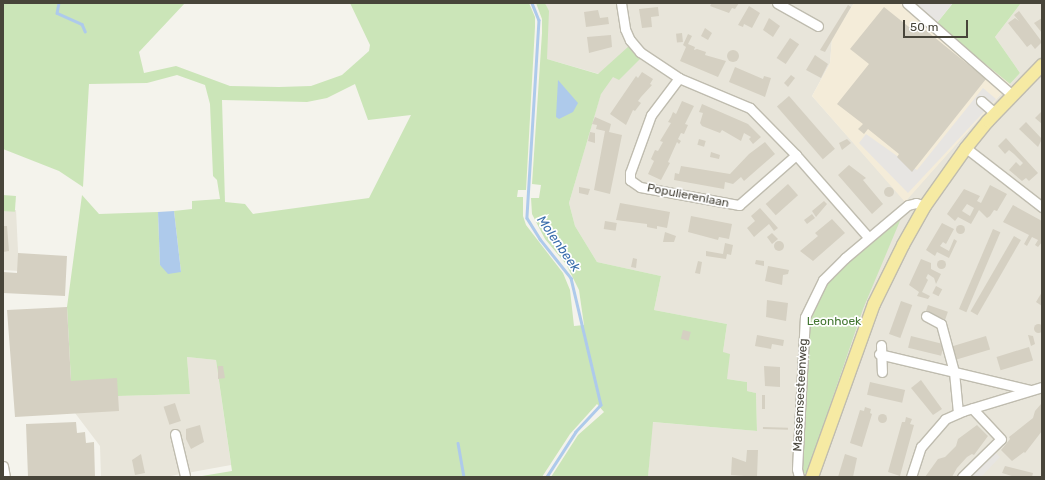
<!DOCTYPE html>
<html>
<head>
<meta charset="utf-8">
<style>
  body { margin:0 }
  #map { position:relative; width:1045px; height:480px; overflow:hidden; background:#f4f3ec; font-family:Rubik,sans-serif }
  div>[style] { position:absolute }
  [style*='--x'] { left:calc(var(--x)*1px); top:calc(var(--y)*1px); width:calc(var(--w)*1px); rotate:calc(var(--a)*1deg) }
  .residential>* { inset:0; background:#e8e5da }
  .commercial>* { inset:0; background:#f4ecd9 }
  .green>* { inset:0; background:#cbe5b8; transform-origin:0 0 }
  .parking>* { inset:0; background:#e7e5e2 }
  .water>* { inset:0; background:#aecaeb }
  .stream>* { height:2.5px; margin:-1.25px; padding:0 1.25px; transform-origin:1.25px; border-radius:1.25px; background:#aecaeb }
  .building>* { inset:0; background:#d5d0c2; transform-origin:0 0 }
  .round { border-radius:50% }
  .roads { filter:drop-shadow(1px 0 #bfbcaf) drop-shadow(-1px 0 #bfbcaf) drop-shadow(0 1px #bfbcaf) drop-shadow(0 -1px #bfbcaf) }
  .minor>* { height:9px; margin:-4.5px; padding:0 4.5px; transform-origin:4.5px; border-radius:4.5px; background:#fff }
  .major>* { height:12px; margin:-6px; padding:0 6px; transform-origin:6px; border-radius:6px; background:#f6eaa3 }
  span { translate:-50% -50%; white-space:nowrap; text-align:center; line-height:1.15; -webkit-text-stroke:3.5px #fff; paint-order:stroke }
  .street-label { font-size:12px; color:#48453a }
  .park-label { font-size:12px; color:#427631 }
  .water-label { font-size:13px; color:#3a6dac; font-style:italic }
  .frame { position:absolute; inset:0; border:4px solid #48453a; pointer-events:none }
  .scale { position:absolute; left:903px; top:20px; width:65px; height:18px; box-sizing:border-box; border:2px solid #48453a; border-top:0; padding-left:5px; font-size:12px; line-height:14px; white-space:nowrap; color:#48453a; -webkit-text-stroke:3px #fff; paint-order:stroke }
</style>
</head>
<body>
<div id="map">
  <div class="residential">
    <div style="clip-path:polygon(546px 3px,854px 3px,832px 38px,830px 63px,812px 96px,905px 201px,1020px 73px,995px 37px,1021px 3px,1042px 3px,1042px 477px,648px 477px,652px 422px,757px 431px,756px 393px,747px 391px,747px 382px,727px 379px,723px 352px,727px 324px,654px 310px,661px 276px,597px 262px,575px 226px,569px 203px,606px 76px,547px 59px)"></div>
    <div style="clip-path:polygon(16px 210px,19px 271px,3px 270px,3px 211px)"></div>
    <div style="clip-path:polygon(187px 357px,216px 360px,231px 465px,165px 477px,101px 477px,100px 446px,75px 413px,118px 396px,190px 394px)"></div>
  </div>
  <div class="commercial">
    <div style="clip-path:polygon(854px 3px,911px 3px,1010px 84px,905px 202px,812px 96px,830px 63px,832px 38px)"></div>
  </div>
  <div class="green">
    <div style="clip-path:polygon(evenodd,3px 3px,185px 3px,139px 52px,144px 73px,176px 66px,230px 86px,279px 87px,311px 86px,342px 75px,369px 51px,370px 45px,350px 3px,529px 3px,535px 17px,535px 27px,526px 190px,518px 190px,517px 197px,523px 197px,523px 216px,526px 225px,563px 273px,570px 290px,574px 326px,584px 325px,579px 290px,566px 264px,545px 239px,532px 214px,531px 198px,539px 198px,541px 185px,532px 184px,542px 33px,542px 19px,536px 3px,545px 3px,549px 11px,547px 59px,598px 74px,629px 46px,641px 58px,619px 80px,613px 77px,601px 94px,569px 203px,575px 226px,597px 262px,661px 276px,654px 310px,727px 324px,723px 352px,730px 354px,727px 379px,747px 382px,747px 391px,756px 393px,757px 431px,653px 422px,648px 477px,551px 477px,578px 435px,604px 412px,597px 404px,570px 434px,542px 477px,196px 477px,232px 471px,216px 360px,187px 357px,190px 394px,118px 396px,71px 381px,67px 307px,82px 195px,99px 214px,158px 212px,160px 265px,181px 272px,174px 211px,192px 209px,192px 201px,220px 199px,217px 180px,213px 176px,210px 104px,205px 85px,177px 75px,147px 83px,89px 84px,83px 187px,59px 171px,3px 149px,3px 3px,355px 84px,368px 120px,411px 115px,369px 198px,253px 214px,245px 204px,225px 202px,222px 100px,307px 102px,327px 98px,355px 84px)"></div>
    <div style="clip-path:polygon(953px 3px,1021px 3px,995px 37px,1020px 73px,1010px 84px,936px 24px)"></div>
    <div style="left:3px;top:195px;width:13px;height:16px;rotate:4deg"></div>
    <div style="clip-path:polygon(902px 216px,863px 309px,807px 473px,803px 473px,801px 470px,810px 321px,830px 279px)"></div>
  </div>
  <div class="parking">
    <div style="clip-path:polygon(911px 3px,953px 3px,936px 24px)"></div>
    <div style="clip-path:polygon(983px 88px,996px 99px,908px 193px,859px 143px,866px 134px,917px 170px)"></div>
    <div style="clip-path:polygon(994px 451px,1000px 457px,981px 477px,968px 477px)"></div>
  </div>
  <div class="water">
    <div style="clip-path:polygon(558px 80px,578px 103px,573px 112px,559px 119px,556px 117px)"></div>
    <div style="clip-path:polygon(174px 211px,181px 272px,168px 274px,160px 265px,158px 212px)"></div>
  </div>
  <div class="stream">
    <div style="--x:59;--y:3;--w:10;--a:101"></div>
    <div style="--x:57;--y:13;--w:27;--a:24"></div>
    <div style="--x:82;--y:24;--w:8;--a:67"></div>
    <div style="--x:532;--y:3;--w:18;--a:68"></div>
    <div style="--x:539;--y:20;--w:198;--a:93.5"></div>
    <div style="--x:527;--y:218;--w:25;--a:58"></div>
    <div style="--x:540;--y:239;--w:50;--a:51.5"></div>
    <div style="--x:571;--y:278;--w:130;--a:76.7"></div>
    <div style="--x:601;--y:405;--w:37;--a:133"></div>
    <div style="--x:576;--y:432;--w:54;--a:122.8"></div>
    <div style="--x:458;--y:443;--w:35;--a:80"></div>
  </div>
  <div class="building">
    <div style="clip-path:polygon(712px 3px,739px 3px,735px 9px,732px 8px,729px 13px,710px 6px)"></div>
    <div style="clip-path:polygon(848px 5px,851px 7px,825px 52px,820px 50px)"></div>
    <div style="clip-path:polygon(749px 6px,760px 13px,752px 28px,744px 24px,743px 27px,738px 25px)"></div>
    <div style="clip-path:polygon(658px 7px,659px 16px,651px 17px,652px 27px,642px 28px,639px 9px)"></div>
    <div style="clip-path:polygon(884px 7px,914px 31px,920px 24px,923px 26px,917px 33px,923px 28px,986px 79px,912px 172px,897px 157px,899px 154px,868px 129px,864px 134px,858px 129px,863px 124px,837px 104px,869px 64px,850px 49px)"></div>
    <div style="clip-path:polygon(598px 10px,600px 18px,608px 17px,609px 24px,586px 27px,584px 12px)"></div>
    <div style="clip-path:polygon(1019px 11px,1042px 42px,1035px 49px,1031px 44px,1027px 47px,1008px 23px,1015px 18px,1019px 21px,1014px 15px)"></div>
    <div style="clip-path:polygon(769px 18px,780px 26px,773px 37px,763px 30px)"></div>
    <div style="clip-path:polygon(1042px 18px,1042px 33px,1034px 23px)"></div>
    <div style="clip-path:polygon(705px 28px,712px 33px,708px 40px,701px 36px)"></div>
    <div style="left:682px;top:33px;width:9px;height:6px;rotate:84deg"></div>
    <div style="clip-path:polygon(688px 34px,692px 36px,688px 44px,695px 47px,694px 50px,697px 49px,706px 52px,705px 55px,726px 61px,718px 77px,680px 61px,686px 47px,683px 45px)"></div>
    <div style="clip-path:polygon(611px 35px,612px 47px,589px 53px,587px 37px)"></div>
    <div style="left:790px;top:38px;width:11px;height:24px;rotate:34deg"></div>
    <div class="round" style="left:727px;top:50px;width:12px;height:12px"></div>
    <div style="clip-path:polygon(815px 55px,828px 64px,821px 78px,806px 70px)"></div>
    <div style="clip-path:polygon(735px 67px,763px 79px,764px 76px,771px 78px,765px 97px,729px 82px)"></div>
    <div style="clip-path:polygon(642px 72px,653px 79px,650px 84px,652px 85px,641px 97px,638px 101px,641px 103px,635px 111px,633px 110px,626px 125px,610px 114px,636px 76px,638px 78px)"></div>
    <div style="clip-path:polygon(791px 75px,795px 78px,788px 87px,784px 83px)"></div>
    <div style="left:789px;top:96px;width:70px;height:16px;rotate:49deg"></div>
    <div style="clip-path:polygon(682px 101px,694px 106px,685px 124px,688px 125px,684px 134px,681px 133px,678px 139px,681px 141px,679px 144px,677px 142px,668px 162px,670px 163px,661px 180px,648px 174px,654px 161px,651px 159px,655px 150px,658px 151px,663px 142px,660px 141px,671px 123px,668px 122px,671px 117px,673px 112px,676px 114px)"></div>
    <div style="clip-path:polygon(702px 104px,748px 124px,761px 137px,753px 144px,749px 139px,751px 137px,744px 133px,741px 141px,722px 130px,720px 133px,702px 126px,700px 123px,703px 113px,699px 112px)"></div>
    <div style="clip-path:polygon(1042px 111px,1042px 124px,1035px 118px)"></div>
    <div style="clip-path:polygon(595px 117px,611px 124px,609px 132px,622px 135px,610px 194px,594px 190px,605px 131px,596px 129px,597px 125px,592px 124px)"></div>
    <div style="clip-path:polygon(1026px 122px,1042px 139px,1038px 147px,1019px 129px)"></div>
    <div style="clip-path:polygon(590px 132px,595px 133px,595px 143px,588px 141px)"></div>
    <div style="clip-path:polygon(1006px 138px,1038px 173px,1029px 181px,1026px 178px,1022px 181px,1009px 170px,1016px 162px,1020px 166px,1023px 163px,1014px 154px,1009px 150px,1005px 154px,998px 146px)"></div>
    <div style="left:699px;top:139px;width:7px;height:6px;rotate:16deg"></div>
    <div style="clip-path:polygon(847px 139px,851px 143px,842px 150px,839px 143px)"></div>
    <div style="clip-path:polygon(765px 142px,775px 154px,744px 181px,741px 177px,733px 184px,725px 182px,724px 189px,674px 180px,675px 173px,679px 174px,681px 166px,730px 174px,749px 154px)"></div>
    <div style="clip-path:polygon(711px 152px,720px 155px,719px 159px,710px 157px)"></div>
    <div style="clip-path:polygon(849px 165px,866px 178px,863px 180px,883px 204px,872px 214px,838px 175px)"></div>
    <div style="left:788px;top:184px;width:15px;height:30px;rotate:48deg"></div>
    <div style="clip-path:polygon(evenodd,990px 185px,1007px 194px,997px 211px,994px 210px,990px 216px,987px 218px,979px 210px,971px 224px,958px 217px,955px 221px,947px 214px,964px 189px,980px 196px,977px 201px,981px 203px,990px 185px,967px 204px,974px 208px,970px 216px,962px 211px,967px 204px)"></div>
    <div class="round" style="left:884px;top:187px;width:10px;height:10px"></div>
    <div style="clip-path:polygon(579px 187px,590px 189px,588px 195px,579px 193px)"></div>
    <div style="clip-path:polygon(824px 201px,827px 204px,816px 217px,812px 211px)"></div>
    <div style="clip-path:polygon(620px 203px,670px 212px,667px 228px,657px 226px,657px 229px,647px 227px,647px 224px,616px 220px)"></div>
    <div style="clip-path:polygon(1013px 205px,1042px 221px,1042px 242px,1038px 247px,1035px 245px,1038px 240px,1032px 237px,1027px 246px,1024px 244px,1029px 235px,1003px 222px)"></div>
    <div style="clip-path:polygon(760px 208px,778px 228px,774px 231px,769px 224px,754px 237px,747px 228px,755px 221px,751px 216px)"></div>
    <div style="left:812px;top:214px;width:5px;height:10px;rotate:53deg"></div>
    <div style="clip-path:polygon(691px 216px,732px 224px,729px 239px,719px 237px,718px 240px,688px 232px)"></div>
    <div style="clip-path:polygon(832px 219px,845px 233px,813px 261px,800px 251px,818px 236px,815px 233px)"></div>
    <div style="left:605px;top:221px;width:12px;height:8px;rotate:9deg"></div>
    <div style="clip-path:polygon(942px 223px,954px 229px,946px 244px,943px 242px,940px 246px,949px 251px,954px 239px,957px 241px,949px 258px,937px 252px,935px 256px,926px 250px)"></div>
    <div class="round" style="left:955.5px;top:224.5px;width:9px;height:9px"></div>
    <div style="clip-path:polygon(3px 226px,7px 226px,9px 251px,3px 252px)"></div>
    <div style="left:993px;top:229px;width:8px;height:87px;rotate:23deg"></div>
    <div style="clip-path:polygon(665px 232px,676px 236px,674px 242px,663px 242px)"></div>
    <div style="clip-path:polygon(772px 233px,778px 239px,772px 244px,767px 237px)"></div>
    <div style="left:1014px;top:236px;width:8px;height:87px;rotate:30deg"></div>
    <div class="round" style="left:774px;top:241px;width:10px;height:10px"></div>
    <div style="clip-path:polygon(725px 243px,733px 245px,731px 255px,727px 254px,726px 259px,706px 256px,706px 251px,723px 254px)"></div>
    <div style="clip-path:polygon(18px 253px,67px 256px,65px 296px,3px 293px,3px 272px,17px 273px)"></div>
    <div style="clip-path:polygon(633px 258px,637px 259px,636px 268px,631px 267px)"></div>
    <div style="clip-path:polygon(921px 259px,931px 263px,931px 269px,941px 274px,936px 284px,934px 278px,928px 274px,926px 278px,928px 280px,922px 292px,930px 296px,928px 299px,917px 296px,919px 292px,909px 285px)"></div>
    <div class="round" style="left:936.5px;top:259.5px;width:9px;height:9px"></div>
    <div style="clip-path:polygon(756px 260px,764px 261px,764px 266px,755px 264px)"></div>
    <div style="clip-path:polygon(698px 261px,702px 262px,700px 274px,695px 273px)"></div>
    <div style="clip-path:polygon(768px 266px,789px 270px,788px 274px,783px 275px,782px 285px,765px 281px)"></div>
    <div style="left:936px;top:286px;width:7px;height:8px;rotate:27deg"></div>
    <div style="clip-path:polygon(1042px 292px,1042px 306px,1036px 302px)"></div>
    <div style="clip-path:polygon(767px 300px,788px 303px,786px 321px,766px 317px)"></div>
    <div style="left:901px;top:301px;width:12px;height:35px;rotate:20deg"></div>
    <div style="left:928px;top:305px;width:21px;height:8px;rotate:19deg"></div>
    <div style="clip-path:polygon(67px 307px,71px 381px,117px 378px,119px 411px,15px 417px,7px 310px)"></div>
    <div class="round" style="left:1033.5px;top:323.5px;width:9px;height:9px"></div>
    <div style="left:683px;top:330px;width:8px;height:9px;rotate:14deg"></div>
    <div style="clip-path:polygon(757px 335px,784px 340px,783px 346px,772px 344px,771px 349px,755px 346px)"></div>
    <div style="clip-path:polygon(1028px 335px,1033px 336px,1035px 344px,1031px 346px)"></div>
    <div style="left:911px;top:336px;width:34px;height:12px;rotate:14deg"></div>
    <div style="left:986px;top:336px;width:14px;height:35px;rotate:73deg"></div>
    <div style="left:1029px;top:347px;width:14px;height:34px;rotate:73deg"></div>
    <div style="clip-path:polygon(218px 366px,223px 366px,225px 378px,218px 379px)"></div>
    <div style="clip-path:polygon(764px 366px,780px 367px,780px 387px,765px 386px)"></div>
    <div style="clip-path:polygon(921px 380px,942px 409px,933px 415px,911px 388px)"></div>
    <div style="left:870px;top:382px;width:36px;height:13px;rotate:13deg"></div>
    <div style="left:762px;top:395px;width:3px;height:14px"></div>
    <div style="left:175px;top:403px;width:19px;height:12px;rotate:72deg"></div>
    <div style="clip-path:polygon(1041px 404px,1042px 431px,1025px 453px,1024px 452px,1012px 461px,1001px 450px,1010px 439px,1009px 437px,1033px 418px,1035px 411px)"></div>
    <div style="clip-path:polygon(865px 407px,871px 409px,870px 413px,872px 414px,862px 447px,850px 443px,860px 410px,864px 411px)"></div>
    <div class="round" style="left:877.5px;top:413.5px;width:9px;height:9px"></div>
    <div style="clip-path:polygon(906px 417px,912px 419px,910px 424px,914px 425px,900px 476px,888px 472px,902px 422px,905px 422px)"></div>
    <div style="clip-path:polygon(76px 422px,77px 433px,85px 432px,86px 443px,94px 442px,95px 477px,28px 477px,26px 424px)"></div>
    <div style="clip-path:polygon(200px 425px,204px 442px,191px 449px,186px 439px,186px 429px)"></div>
    <div style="clip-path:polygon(977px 425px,988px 436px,974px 455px,972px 454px,967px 457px,957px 468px,952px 477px,925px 477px,938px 459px,945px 457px,956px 446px,958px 439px)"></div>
    <div style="left:763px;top:427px;width:25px;height:2px;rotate:2deg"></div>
    <div style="clip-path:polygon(747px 450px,758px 450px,757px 477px,731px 475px,732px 457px,746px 462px)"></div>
    <div style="clip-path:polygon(141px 454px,145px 473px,135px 475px,132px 460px)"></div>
    <div style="clip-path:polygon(845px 454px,857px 458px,853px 477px,838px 477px)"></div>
    <div style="clip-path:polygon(1005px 466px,1033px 473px,1032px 477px,1015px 477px,1002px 473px)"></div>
  </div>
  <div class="roads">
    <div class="minor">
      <div style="--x:621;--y:3;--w:26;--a:81"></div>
      <div style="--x:625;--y:29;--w:12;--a:66"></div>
      <div style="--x:630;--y:40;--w:16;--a:50"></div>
      <div style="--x:640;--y:52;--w:47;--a:33.7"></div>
      <div style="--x:777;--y:3;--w:47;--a:29.3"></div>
      <div style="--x:907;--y:3;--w:140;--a:41.2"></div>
      <div style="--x:981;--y:101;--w:18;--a:41"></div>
      <div style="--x:966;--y:148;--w:96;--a:37.8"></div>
      <div style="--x:796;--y:155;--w:66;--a:-134.4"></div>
      <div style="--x:750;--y:108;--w:77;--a:-157.1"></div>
      <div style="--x:679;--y:78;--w:46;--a:127.1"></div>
      <div style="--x:651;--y:115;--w:62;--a:109.9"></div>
      <div style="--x:630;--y:173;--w:7;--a:90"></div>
      <div style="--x:630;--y:180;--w:12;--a:35"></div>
      <div style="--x:640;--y:187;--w:101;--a:10.3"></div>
      <div style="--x:739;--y:205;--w:76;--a:-41.3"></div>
      <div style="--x:796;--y:155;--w:109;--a:48.7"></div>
      <div style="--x:926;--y:316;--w:17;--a:28"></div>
      <div style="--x:941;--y:324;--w:50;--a:74.8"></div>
      <div style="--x:954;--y:372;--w:41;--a:84.4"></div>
      <div style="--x:881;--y:345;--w:27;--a:88"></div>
      <div style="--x:879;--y:354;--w:155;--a:13.4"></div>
      <div style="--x:175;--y:434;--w:43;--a:76.6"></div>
      <div style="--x:3;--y:466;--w:11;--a:80"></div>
      <div style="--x:799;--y:477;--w:8;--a:-104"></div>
      <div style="--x:797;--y:469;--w:152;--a:-87"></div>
      <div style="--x:805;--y:317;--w:41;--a:-64.1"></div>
      <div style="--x:823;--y:280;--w:31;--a:-45"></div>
      <div style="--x:845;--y:258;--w:82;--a:-40.1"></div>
      <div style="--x:908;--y:205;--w:8;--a:-14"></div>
      <div style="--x:916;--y:203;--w:9;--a:18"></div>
      <div style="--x:911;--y:477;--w:32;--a:-72"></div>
      <div style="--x:921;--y:447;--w:37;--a:-49"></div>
      <div style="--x:945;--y:419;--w:20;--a:-24"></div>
      <div style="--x:963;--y:411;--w:83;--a:-16.9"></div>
      <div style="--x:962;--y:477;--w:54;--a:-44.3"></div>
      <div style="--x:1001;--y:439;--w:42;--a:-133.1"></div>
    </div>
    <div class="major">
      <div style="--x:812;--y:477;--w:184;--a:-70.3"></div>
      <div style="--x:874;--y:304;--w:66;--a:-63.8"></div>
      <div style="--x:903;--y:245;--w:45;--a:-60.6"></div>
      <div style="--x:925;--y:206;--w:71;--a:-54.7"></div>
      <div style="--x:966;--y:148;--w:35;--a:-51"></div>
      <div style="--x:988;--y:121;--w:78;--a:-46"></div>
    </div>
  </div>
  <div class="street-label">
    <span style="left:688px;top:196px;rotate:11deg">Populierenlaan</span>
    <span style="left:801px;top:395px;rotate:-87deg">Massemsesteenweg</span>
  </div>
  <div class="park-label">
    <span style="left:834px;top:322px">Leonhoek</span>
  </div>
  <div class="water-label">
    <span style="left:558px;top:244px;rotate:55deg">Molenbeek</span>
  </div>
  <div class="frame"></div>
  <div class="scale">50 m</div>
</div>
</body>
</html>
